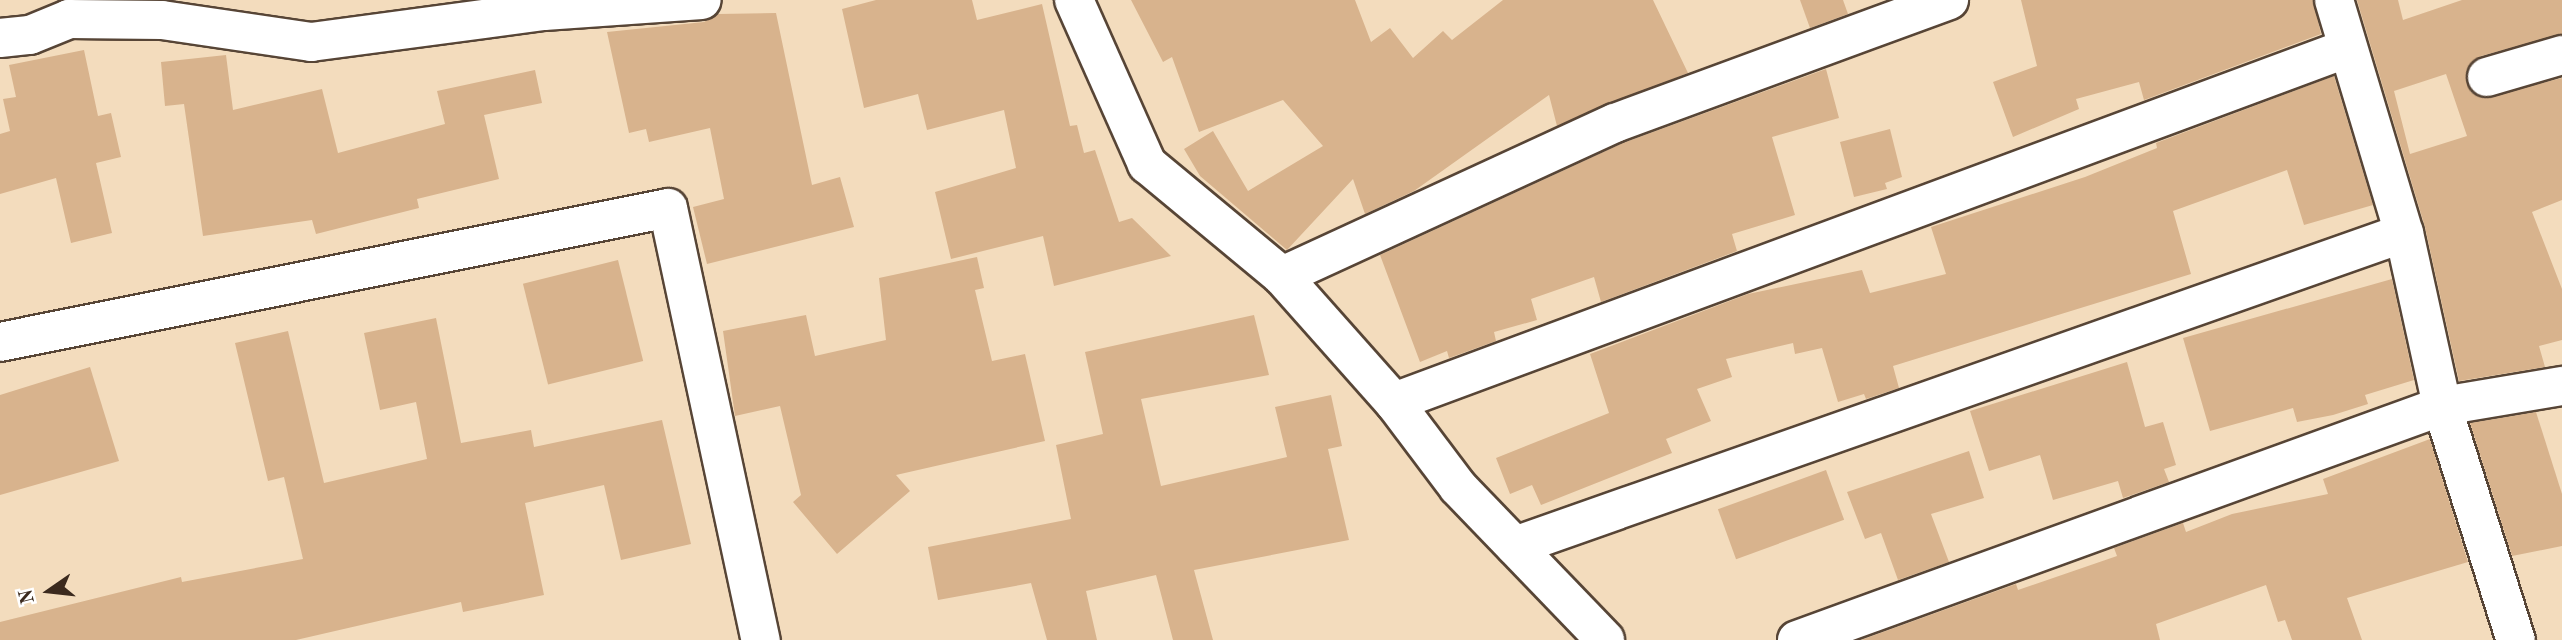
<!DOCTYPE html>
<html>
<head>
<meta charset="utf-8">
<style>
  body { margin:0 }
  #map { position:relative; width:2562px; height:640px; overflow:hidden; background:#f3dcbd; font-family:"Old Standard TT",serif }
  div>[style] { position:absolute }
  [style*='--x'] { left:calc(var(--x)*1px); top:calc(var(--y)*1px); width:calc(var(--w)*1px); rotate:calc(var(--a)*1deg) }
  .building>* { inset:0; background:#d8b38d; transform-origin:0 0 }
  .roads { filter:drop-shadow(2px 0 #574536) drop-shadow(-2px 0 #574536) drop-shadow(0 2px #574536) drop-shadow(0 -2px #574536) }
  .minor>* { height:38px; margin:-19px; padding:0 19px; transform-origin:19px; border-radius:19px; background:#fff }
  span { translate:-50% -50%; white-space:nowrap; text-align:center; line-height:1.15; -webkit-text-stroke:6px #fff; paint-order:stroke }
  .north { position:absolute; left:14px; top:556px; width:70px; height:70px; -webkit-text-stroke:5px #fff; paint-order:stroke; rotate:256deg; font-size:19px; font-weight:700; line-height:28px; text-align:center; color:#3b2a1e }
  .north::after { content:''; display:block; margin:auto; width:24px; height:32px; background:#3b2a1e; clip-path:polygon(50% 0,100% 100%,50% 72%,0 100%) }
</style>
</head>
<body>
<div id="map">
  <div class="building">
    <div style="clip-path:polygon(876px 0,972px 0,977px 20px,1042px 4px,1070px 126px,1077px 125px,1084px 153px,1095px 150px,1119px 222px,1132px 218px,1171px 256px,1054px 286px,1043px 236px,951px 259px,935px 192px,1016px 168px,1004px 110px,927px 130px,918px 94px,864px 108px,842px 9px)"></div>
    <div style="clip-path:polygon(1131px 0,1355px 0,1371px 42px,1390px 28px,1413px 58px,1443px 31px,1452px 40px,1503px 0,1653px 0,1688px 73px,1557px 126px,1549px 95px,1414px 191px,1365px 214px,1353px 179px,1287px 250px,1200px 176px,1184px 149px,1213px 131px,1248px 191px,1323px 146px,1283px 100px,1199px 132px,1172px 57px,1163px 62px)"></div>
    <div style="clip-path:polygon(1800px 0,1843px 0,1848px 14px,1810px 28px)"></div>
    <div style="clip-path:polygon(2021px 0,2313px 0,2321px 34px,2144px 100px,2139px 82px,2076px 99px,2079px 109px,2013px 137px,1993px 82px,2037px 66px)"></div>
    <div style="clip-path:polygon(evenodd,2357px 0,2398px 0,2403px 20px,2462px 0,2562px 0,2562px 34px,2481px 56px,2466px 73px,2471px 92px,2483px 98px,2562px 78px,2562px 200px,2532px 212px,2562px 289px,2562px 340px,2539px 346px,2545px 367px,2459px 381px,2425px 227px,2357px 0,2446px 74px,2467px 136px,2410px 154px,2394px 91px,2446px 74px)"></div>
    <div style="clip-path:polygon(776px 13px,812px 185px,840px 177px,854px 227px,707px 264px,693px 207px,724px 199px,710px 128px,649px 142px,646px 129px,629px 133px,607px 32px,704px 22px,718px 14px)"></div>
    <div style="clip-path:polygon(84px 50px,98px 116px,111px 113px,121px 157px,96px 163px,112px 233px,71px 243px,56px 178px,0 194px,0 134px,10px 131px,3px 99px,16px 97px,9px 65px)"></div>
    <div style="clip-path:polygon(226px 55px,233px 110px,322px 89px,338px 153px,445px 124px,437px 91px,535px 70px,542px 103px,484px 115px,499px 179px,417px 199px,419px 208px,316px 234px,312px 220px,203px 236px,184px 104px,165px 106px,161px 62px)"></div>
    <div style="clip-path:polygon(1826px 69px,1839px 118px,1772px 137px,1795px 215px,1732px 234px,1737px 251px,1601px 302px,1594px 277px,1531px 299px,1537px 320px,1494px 332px,1496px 341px,1449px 358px,1447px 351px,1420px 362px,1380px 255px,1623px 143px)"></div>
    <div style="clip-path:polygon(2334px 76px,2373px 205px,2304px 225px,2287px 170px,2173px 211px,2191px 274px,1893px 366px,1899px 388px,1866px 399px,1864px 394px,1838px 402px,1822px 348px,1795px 354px,1793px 343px,1726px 359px,1732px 377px,1697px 389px,1711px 421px,1666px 439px,1672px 453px,1541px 505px,1532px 485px,1510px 494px,1496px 458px,1609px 413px,1590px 354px,1748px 294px,1862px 270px,1870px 293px,1946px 274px,1931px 227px,2085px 177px,2157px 148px,2156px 143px)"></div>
    <div style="clip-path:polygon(1890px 129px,1902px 177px,1885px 183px,1887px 189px,1854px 197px,1840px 142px)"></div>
    <div style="clip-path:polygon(977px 257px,984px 288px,975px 290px,992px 361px,1025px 354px,1045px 441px,896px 475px,910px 491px,837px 554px,793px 502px,801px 495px,780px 406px,735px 416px,723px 331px,806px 315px,815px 356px,886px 340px,879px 278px)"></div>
    <div style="left:618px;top:260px;width:104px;height:98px;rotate:76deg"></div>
    <div style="clip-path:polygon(2392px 279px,2414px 380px,2365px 395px,2368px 404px,2333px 415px,2297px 422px,2293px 408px,2210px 431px,2183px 338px)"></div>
    <div style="clip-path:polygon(1254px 315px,1269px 375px,1141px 399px,1161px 486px,1287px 457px,1275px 407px,1331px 395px,1342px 446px,1328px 449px,1349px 540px,1194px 570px,1213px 640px,1173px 640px,1156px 575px,1086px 591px,1097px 640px,1047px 640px,1031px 583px,938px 600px,928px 547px,1071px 519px,1056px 445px,1103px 434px,1085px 352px)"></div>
    <div style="clip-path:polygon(436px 318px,461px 443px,531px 430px,534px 447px,662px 420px,691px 544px,621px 560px,604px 485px,525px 503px,544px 595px,463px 612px,461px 602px,296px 640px,0 640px,0 622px,181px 577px,182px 582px,303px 559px,284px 477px,268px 481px,235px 343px,288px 331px,324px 483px,427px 459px,416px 402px,380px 410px,364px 333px)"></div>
    <div style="clip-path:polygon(2127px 362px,2145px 427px,2163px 422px,2176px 465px,2164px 469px,2169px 482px,2123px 498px,2118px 481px,2053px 500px,2040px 455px,1989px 471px,1970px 411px)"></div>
    <div style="clip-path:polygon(90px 367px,119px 461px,0 495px,0 395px)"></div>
    <div style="clip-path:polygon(2536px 412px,2562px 494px,2562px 546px,2512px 556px,2470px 423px)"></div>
    <div style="clip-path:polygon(2430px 439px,2468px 562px,2347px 598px,2362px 640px,2292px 640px,2285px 620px,2278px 622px,2266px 585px,2156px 624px,2160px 640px,1861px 640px,2016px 584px,2018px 590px,2117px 556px,2114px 548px,2183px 523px,2186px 532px,2232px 514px,2328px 494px,2323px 479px)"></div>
    <div style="clip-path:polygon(1969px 451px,1984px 498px,1931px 514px,1949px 562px,1898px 580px,1881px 533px,1865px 539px,1847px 492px)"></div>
    <div style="left:1826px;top:470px;width:53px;height:115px;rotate:70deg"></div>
  </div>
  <div class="roads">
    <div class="minor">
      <div style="--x:1074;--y:0;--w:180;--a:66"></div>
      <div style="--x:1147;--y:164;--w:175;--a:39.7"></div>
      <div style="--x:1282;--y:276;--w:169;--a:48.4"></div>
      <div style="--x:1394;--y:402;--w:106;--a:53"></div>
      <div style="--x:1458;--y:487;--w:212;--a:46.1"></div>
      <div style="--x:2334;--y:0;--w:243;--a:73.3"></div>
      <div style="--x:2404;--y:233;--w:177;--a:77.6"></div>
      <div style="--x:2442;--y:406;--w:245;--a:72.5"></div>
      <div style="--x:0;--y:38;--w:30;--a:-6"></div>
      <div style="--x:30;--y:35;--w:42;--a:-22.3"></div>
      <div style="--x:69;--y:19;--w:93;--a:0.6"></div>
      <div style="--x:162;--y:20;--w:151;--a:8.4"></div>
      <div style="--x:311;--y:42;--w:235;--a:-7.6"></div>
      <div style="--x:544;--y:11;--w:158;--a:-4"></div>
      <div style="--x:2487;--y:77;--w:78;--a:-16.3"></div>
      <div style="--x:1282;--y:276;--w:366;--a:-24.7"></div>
      <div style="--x:1615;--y:123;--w:356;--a:-20.2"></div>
      <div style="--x:0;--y:342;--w:681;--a:-11.34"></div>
      <div style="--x:668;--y:208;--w:442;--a:77.9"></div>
      <div style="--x:1394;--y:402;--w:1014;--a:-20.36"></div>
      <div style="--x:1515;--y:546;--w:942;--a:-19.4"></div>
      <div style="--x:1797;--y:640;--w:686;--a:-19.94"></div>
      <div style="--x:2442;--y:406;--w:122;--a:-9.5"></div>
    </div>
  </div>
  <div class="north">N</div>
</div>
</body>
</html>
